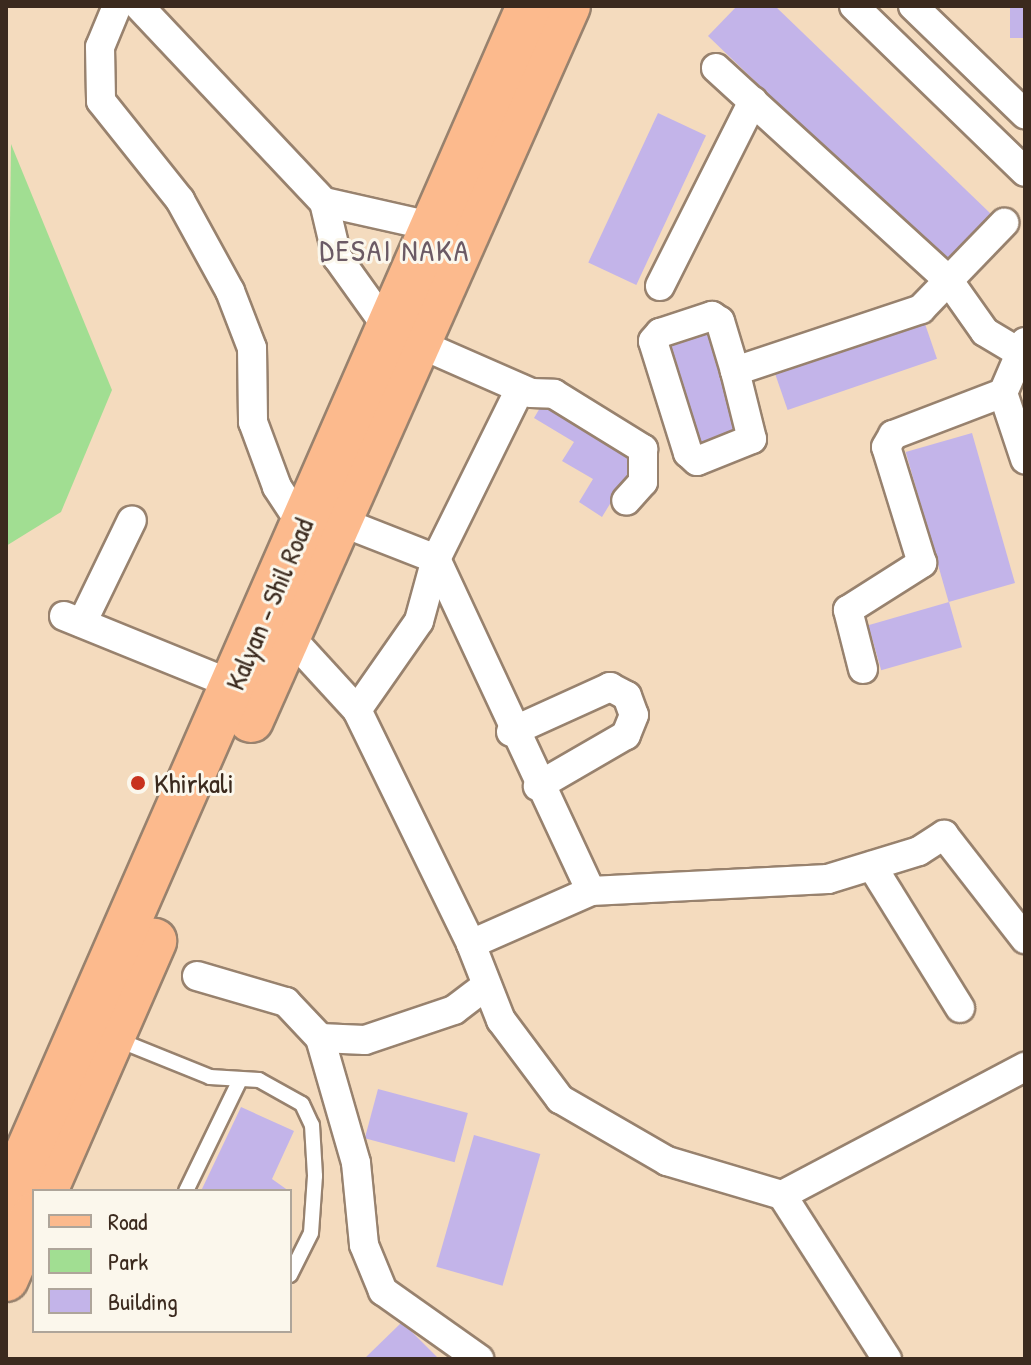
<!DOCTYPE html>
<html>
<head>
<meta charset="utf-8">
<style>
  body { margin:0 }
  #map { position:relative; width:1031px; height:1365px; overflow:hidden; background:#f4dbbe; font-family:"Patrick Hand",sans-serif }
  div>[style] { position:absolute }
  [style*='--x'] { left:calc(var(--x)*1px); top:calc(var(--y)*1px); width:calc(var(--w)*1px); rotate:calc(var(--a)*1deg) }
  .green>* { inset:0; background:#a1de92 }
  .building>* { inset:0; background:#c3b4e9; transform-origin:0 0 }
  .roads { filter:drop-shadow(2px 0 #98826e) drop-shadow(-2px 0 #98826e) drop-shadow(0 2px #98826e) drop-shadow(0 -2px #98826e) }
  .lane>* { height:14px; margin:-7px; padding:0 7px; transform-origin:7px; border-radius:7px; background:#fff }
  .street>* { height:28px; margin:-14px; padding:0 14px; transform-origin:14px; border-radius:14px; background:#fff }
  .primary>* { height:44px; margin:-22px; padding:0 22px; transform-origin:22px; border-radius:22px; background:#fcba8d }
  .dots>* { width:22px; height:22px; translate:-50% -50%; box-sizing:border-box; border:4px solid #fbf7ec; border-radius:50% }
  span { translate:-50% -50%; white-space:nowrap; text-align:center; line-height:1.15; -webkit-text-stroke:6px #fbf7ec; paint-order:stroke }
  .street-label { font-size:28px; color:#3b2a1e }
  .poi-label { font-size:28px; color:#3b2a1e }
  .left { translate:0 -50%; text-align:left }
  .neighbourhood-label { font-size:30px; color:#6b5a65; letter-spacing:2px }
  .frame { position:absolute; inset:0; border:8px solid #3b2a1e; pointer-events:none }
  .legend { position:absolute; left:32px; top:1189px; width:260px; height:144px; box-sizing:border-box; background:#fbf7ec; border:2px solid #aea59a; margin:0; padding:10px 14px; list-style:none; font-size:24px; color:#3b2a1e }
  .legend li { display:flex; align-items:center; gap:16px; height:40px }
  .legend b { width:40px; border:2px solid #aea59a }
</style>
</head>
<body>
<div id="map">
  <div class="green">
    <div style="clip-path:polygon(11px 144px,112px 390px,61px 512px,6px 546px)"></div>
  </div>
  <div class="building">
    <div style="clip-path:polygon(737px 6px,775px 6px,991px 214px,944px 263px,708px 36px)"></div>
    <div style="left:1010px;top:6px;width:15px;height:32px"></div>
    <div style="left:658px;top:113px;width:53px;height:165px;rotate:25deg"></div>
    <div style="left:923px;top:318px;width:43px;height:158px;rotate:71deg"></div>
    <div style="left:711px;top:326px;width:120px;height:50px;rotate:74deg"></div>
    <div style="clip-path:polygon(547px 396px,641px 453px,602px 517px,579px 502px,593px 479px,562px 461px,574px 442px,534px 418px)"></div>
    <div style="left:972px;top:433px;width:156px;height:69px;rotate:74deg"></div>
    <div style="left:949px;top:602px;width:47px;height:84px;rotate:74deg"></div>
    <div style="left:378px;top:1089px;width:93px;height:51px;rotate:15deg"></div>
    <div style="clip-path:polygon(241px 1107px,294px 1131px,272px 1179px,289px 1191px,201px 1191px)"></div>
    <div style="left:474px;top:1135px;width:69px;height:137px;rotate:16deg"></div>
    <div style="clip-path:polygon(402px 1322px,439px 1359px,364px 1359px)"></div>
  </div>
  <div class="roads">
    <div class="lane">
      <div style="--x:116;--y:1039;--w:101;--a:22"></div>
      <div style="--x:210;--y:1077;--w:49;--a:3.5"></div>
      <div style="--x:259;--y:1080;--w:49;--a:29.2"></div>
      <div style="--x:302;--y:1104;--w:23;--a:65"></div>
      <div style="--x:312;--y:1125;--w:51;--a:86.6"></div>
      <div style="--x:315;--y:1176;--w:57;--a:94"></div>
      <div style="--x:311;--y:1233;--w:47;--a:116.6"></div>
      <div style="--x:186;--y:1191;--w:121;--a:-64.1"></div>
    </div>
    <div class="street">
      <div style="--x:117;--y:6;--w:44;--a:112.5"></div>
      <div style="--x:100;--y:47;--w:54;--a:88.9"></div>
      <div style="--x:101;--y:101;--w:127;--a:51.4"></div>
      <div style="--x:180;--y:200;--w:104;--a:61.2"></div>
      <div style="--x:230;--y:291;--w:61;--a:68.9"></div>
      <div style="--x:252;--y:348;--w:74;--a:89.2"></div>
      <div style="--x:253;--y:422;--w:69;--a:69.7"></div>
      <div style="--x:277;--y:487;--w:45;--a:56.7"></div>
      <div style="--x:139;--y:6;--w:270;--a:46.7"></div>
      <div style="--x:324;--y:202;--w:57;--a:76.7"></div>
      <div style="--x:337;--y:257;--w:91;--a:54.4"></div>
      <div style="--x:390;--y:331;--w:154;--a:23.7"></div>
      <div style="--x:531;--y:393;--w:23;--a:2"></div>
      <div style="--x:554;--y:394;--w:105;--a:31.7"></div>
      <div style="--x:643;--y:449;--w:33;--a:90"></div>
      <div style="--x:643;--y:482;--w:25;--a:132"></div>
      <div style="--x:854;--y:6;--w:238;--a:44.1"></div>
      <div style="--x:913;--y:6;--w:156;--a:44"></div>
      <div style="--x:716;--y:68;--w:316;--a:42.4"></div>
      <div style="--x:949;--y:281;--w:62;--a:54.8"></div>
      <div style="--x:985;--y:332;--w:41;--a:31"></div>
      <div style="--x:324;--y:202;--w:127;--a:12.7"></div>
      <div style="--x:660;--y:286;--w:207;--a:-63.3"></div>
      <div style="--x:1025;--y:342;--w:56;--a:113.3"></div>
      <div style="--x:1003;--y:393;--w:70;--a:71.6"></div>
      <div style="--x:735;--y:371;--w:70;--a:76"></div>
      <div style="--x:752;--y:439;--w:59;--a:158.2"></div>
      <div style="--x:697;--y:461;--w:12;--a:-138"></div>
      <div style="--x:688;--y:453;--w:117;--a:-107.4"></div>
      <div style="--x:653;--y:341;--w:11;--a:-49"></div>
      <div style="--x:660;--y:333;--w:55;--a:-18.1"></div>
      <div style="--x:712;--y:316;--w:9;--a:32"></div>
      <div style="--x:720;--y:321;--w:52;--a:73.3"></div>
      <div style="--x:735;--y:371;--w:196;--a:-18.4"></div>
      <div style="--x:921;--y:309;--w:120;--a:-46"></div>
      <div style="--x:339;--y:521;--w:104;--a:21.4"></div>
      <div style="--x:436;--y:559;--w:366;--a:65"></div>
      <div style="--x:64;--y:616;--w:183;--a:22.1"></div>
      <div style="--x:82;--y:623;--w:114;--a:-64.1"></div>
      <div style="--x:279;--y:625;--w:115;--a:47.5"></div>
      <div style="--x:357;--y:710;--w:260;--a:64"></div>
      <div style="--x:471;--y:944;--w:82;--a:68.5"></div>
      <div style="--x:501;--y:1020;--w:99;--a:53.2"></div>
      <div style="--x:560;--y:1099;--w:124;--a:30.1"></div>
      <div style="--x:667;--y:1161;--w:120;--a:16.5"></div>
      <div style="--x:782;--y:1195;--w:195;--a:57.4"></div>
      <div style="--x:863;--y:669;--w:61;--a:-104.3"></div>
      <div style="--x:848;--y:610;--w:88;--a:-32.4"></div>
      <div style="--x:922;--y:563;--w:121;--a:-107.2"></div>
      <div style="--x:886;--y:447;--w:14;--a:-60"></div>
      <div style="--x:893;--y:435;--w:118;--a:-20.9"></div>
      <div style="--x:357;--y:710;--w:108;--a:-55.1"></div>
      <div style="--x:419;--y:621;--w:64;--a:-74.7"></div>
      <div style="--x:436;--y:559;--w:190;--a:-63.7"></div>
      <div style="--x:511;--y:732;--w:109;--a:-24.4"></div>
      <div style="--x:610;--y:687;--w:19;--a:28"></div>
      <div style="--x:627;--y:696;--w:20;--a:70"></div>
      <div style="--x:634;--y:715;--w:22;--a:112"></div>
      <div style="--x:626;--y:735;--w:102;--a:149.9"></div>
      <div style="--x:872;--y:866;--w:167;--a:58.2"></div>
      <div style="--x:471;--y:944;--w:131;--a:-23.8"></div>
      <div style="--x:591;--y:891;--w:237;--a:-2.9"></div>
      <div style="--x:828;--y:879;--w:95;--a:-17.1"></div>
      <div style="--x:919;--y:851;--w:30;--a:-33"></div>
      <div style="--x:944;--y:835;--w:132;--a:52.1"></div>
      <div style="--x:197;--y:976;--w:93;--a:16.3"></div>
      <div style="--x:286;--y:1002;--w:50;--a:46.6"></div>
      <div style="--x:320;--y:1038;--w:130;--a:73.9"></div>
      <div style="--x:356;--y:1163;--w:82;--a:84.4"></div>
      <div style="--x:364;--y:1245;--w:50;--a:67.6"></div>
      <div style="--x:383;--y:1291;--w:118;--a:35.3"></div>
      <div style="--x:320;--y:1038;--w:45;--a:2.5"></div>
      <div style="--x:365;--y:1040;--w:94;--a:-18.6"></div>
      <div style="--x:454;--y:1010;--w:41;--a:-37.1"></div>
      <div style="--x:782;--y:1195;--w:275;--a:-27.8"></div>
    </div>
    <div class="primary">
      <div style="--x:251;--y:720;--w:781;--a:-66.06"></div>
      <div style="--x:45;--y:1191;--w:273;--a:-66.4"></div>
      <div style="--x:6;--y:1201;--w:1304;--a:-66.36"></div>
      <div style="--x:6;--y:1279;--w:70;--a:-66.4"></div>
    </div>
  </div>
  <div class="dots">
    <div style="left:138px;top:783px;background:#c8321e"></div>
  </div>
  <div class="street-label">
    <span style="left:269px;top:604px;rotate:-67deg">Kalyan - Shil Road</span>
  </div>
  <div class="poi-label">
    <span class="left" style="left:154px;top:783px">Khirkali</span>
  </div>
  <div class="neighbourhood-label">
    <span style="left:395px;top:250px">DESAI NAKA</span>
  </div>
  <div class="frame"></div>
  <ul class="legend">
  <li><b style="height:10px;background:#fcba8d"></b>Road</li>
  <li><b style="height:22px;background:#a1de92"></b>Park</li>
  <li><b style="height:22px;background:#c3b4e9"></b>Building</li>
  </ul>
</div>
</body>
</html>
